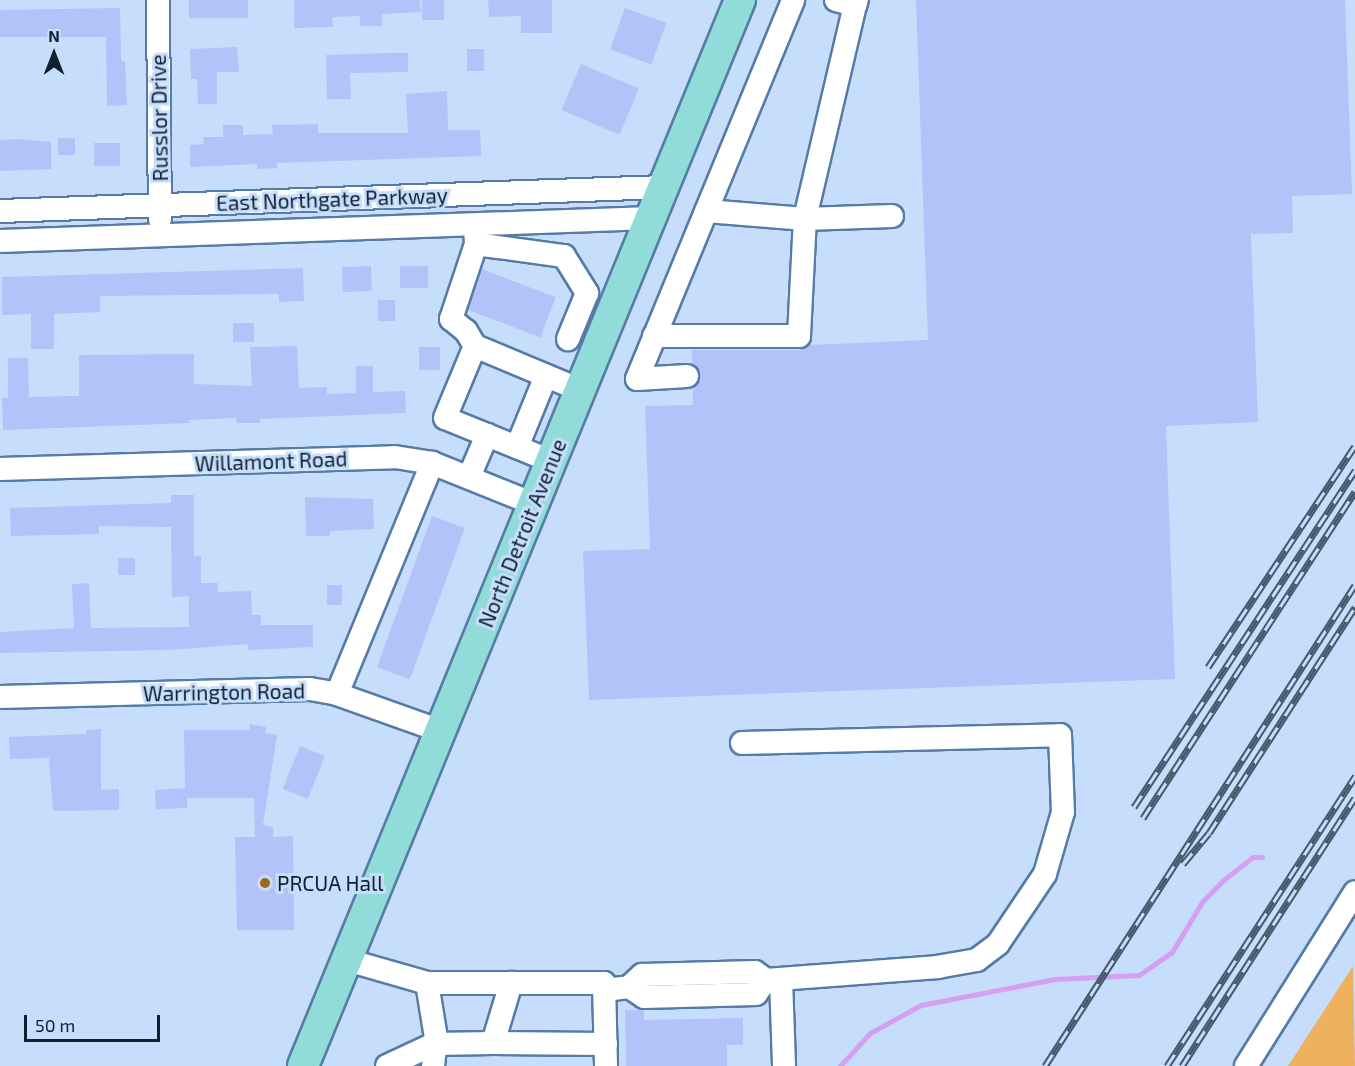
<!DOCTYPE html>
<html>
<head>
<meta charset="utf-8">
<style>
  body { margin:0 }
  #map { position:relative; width:1355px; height:1066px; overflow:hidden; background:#c6defb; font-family:"Exo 2",sans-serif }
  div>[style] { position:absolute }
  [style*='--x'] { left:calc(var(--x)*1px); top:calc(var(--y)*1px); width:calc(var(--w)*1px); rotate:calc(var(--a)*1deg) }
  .green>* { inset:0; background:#eeb25f }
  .stream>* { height:5px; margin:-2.5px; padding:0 2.5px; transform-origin:2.5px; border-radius:2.5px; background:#d59ff4 }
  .building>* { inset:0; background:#b3c2f8; transform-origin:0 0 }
  .roads { filter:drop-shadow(2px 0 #557ba6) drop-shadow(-2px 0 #557ba6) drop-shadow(0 2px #557ba6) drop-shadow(0 -2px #557ba6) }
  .minor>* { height:22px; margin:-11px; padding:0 11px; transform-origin:11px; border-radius:11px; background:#fff }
  .major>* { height:30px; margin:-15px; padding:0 15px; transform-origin:15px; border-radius:15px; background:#91dbd9 }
  .rail>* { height:7px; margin-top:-3.5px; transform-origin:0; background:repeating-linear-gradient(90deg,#c6defb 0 14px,#46586c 0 28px); box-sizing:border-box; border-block:2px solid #46586c }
  .dots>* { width:16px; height:16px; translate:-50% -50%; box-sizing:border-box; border:3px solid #c6defb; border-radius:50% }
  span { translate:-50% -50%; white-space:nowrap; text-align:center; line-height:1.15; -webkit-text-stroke:6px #c6defb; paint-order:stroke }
  .street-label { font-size:21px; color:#112031 }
  .poi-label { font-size:21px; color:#112031 }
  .left { translate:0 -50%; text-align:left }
  .north { position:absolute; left:24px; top:24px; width:60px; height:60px; -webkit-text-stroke:4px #c6defb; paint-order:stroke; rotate:0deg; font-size:16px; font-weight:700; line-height:24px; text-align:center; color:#112031 }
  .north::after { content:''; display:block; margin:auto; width:21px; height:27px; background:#112031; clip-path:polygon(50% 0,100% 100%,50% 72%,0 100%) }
  .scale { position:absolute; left:24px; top:1015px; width:136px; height:27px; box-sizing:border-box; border:3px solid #112031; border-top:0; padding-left:8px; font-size:18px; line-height:21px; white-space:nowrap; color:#112031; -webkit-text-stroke:4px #c6defb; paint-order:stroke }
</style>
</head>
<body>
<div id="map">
  <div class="green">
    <div style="clip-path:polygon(1353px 966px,1355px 1066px,1288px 1066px)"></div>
  </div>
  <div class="stream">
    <div style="--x:840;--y:1066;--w:45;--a:-47.7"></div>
    <div style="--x:870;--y:1033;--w:58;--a:-28.8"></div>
    <div style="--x:921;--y:1005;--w:136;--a:-11"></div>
    <div style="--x:1055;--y:979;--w:84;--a:-2.7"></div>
    <div style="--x:1139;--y:975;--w:40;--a:-34.9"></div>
    <div style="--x:1172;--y:952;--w:58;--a:-59"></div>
    <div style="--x:1202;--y:902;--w:29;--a:-46"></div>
    <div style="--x:1222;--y:881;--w:39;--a:-38"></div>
    <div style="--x:1253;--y:857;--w:9;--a:0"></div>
  </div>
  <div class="building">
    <div style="left:189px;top:0;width:59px;height:18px"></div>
    <div style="clip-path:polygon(294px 0,420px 0,421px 12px,382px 14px,382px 26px,360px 26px,360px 16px,332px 17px,333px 27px,294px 28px)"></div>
    <div style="left:422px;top:0;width:22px;height:20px"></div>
    <div style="clip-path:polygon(488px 0,552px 0,552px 33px,521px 33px,521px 16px,489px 17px)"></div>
    <div style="clip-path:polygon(916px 0,1345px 0,1352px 194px,1292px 196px,1293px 233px,1251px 234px,1258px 422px,1166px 426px,1175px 679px,589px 700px,583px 551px,650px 549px,645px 406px,693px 405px,693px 388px,700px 376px,692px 364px,692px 350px,799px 350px,809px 345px,928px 340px)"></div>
    <div style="clip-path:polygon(120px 8px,121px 61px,125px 61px,127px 105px,107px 106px,106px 37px,0 37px,0 10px)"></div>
    <div style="left:625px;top:8px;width:44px;height:44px;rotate:20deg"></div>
    <div style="clip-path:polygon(237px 47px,239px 72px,217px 72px,217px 104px,198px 104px,197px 79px,191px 79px,190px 49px)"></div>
    <div style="left:467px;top:49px;width:17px;height:22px"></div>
    <div style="clip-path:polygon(389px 53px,408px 53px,408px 72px,350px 73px,351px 99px,327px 99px,326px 55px)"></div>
    <div style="left:581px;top:64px;width:63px;height:50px;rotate:23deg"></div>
    <div style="clip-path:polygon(447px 91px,448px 130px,480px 130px,481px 156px,277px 163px,277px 168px,257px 169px,257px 164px,190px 167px,190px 145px,204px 144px,203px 137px,223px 137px,223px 125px,243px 125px,243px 135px,273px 134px,272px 125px,318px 124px,318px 133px,408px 133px,406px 94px)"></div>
    <div style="left:58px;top:138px;width:17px;height:17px"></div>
    <div style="clip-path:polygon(18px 139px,51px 142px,51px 169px,0 171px,0 140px)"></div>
    <div style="left:120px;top:143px;width:23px;height:26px;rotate:90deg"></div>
    <div style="left:371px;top:266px;width:25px;height:29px;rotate:88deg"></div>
    <div style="left:428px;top:266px;width:22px;height:28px;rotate:90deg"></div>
    <div style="clip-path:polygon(303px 268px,304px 301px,279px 302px,279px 294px,100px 296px,100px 312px,54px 314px,54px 349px,31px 349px,31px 314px,2px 315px,2px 277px)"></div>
    <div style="left:482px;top:269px;width:79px;height:43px;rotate:21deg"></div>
    <div style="left:378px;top:300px;width:17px;height:21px"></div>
    <div style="left:254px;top:323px;width:19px;height:21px;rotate:90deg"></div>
    <div style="clip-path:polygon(297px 346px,299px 388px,327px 387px,327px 394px,356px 393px,356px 366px,373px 366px,373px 392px,405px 391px,406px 413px,260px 419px,260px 423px,237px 423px,236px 418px,189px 420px,189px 423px,3px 430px,2px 398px,8px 398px,8px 358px,28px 358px,29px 397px,69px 396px,79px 396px,79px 355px,194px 354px,194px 384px,252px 386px,250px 347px)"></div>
    <div style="left:419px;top:347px;width:21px;height:23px"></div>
    <div style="clip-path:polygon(171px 495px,194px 495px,194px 556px,201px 556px,201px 583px,218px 583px,218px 592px,251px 591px,252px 615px,261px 615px,261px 625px,313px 625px,313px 647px,248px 650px,248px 644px,168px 650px,0 653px,0 632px,74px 628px,72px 584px,89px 583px,91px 628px,189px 627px,189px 596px,172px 597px,171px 527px,99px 526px,99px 534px,11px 536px,10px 508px,171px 503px)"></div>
    <div style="clip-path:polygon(305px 497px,373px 499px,374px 529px,330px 531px,330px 536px,306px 536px)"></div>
    <div style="left:432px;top:516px;width:35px;height:161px;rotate:20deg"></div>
    <div style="left:135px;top:558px;width:17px;height:17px;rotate:90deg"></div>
    <div style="left:342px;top:585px;width:20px;height:15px;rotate:90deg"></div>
    <div style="clip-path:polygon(250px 724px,266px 727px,265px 733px,277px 735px,263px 825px,273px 827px,273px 837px,293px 836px,294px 930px,237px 930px,235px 837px,255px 837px,254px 798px,187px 798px,187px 808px,156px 809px,155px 790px,185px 788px,184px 730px,249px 730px)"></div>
    <div style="clip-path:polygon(101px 729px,101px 790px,119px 789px,119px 810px,53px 811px,49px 758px,10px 759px,9px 737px,86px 734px,86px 730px)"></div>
    <div style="left:300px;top:746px;width:27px;height:46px;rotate:22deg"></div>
    <div style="clip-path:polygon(625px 1010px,644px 1010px,644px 1020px,743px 1018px,743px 1045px,727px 1045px,727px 1066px,626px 1066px)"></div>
  </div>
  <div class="roads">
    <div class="minor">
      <div style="--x:158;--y:0;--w:219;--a:89.5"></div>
      <div style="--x:836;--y:0;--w:20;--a:15"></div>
      <div style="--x:855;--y:5;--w:5;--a:-68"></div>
      <div style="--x:855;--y:5;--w:220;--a:103.2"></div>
      <div style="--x:805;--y:219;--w:87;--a:-2"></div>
      <div style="--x:0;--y:211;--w:663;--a:-2.07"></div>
      <div style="--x:475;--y:229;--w:15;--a:86"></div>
      <div style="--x:476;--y:244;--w:79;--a:108.4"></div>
      <div style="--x:451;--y:319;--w:19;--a:39"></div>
      <div style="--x:466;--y:331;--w:17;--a:59"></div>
      <div style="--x:0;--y:241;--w:651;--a:-2.02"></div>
      <div style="--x:476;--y:244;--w:89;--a:7.8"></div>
      <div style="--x:564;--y:256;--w:44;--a:58.1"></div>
      <div style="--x:587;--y:293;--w:50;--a:112.4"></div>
      <div style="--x:654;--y:336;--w:145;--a:0"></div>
      <div style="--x:799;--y:336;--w:117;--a:-87.1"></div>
      <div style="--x:805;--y:219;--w:99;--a:-175.4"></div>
      <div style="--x:687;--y:376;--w:50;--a:176.6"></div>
      <div style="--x:637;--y:379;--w:410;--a:-67.6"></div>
      <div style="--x:517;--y:447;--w:77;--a:-67.8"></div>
      <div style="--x:551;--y:461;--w:114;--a:-157.9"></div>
      <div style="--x:445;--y:418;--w:78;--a:-67.4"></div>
      <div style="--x:475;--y:346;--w:114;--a:22.7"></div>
      <div style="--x:0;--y:469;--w:395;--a:-1.7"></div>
      <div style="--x:395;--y:457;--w:37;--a:9"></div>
      <div style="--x:432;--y:463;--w:110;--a:21.9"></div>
      <div style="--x:469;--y:477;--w:46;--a:-66.8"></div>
      <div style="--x:337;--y:694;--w:250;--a:-67.6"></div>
      <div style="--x:0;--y:697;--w:310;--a:-1.5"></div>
      <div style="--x:310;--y:689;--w:27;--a:10"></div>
      <div style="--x:337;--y:694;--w:110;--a:19.6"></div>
      <div style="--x:742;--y:743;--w:318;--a:-1.4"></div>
      <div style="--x:1060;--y:735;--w:77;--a:87.8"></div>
      <div style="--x:1063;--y:812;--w:65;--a:106.2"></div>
      <div style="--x:1045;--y:874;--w:84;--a:123.9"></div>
      <div style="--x:998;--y:944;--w:26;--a:143"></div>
      <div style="--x:977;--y:960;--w:40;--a:170"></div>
      <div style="--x:938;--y:967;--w:172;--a:175.7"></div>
      <div style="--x:347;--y:960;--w:83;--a:16"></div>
      <div style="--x:427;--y:983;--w:56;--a:80.7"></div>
      <div style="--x:436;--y:1038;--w:28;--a:96"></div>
      <div style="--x:781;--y:979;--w:86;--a:88"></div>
      <div style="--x:427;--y:983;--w:177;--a:0"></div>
      <div style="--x:604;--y:983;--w:83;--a:88.6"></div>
      <div style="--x:605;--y:990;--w:24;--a:-7"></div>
      <div style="--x:629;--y:987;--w:18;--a:-43"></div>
      <div style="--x:642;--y:975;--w:113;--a:-1.5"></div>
      <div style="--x:755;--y:972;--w:14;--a:36"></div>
      <div style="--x:766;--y:980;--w:17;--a:126"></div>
      <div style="--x:756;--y:994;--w:112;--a:178.5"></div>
      <div style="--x:644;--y:997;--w:18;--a:-146"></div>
      <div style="--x:493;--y:1043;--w:113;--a:0.5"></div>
      <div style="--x:387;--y:1066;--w:52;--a:-25.1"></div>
      <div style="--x:434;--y:1044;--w:59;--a:-1"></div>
      <div style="--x:493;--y:1043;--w:63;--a:-73.3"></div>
      <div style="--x:1246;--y:1066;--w:205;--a:-57.9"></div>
    </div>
    <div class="major">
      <div style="--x:303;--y:1066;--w:1152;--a:-67.71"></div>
    </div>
  </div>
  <div class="rail">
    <div style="--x:1208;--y:667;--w:265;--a:-56.4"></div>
    <div style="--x:1134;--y:807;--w:403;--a:-56.7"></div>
    <div style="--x:1143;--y:818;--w:389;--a:-57"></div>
    <div style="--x:1183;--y:864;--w:40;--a:-50"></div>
    <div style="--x:1209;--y:833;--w:269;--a:-57.1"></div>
    <div style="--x:1045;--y:1066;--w:572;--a:-57.2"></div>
    <div style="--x:1167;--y:1066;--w:346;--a:-57"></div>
    <div style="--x:1182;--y:1066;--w:319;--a:-57.2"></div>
  </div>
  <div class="dots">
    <div style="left:265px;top:883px;background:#9b6a1d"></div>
  </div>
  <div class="street-label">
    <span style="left:159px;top:118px;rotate:-91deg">Russlor Drive</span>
    <span style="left:332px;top:199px;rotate:-2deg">East Northgate Parkway</span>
    <span style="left:271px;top:461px;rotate:-2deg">Willamont Road</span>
    <span style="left:522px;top:533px;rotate:-68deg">North Detroit Avenue</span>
    <span style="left:224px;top:692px;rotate:-1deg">Warrington Road</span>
  </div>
  <div class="poi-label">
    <span class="left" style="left:277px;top:883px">PRCUA Hall</span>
  </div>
  <div class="north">N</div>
  <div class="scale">50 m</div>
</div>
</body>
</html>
